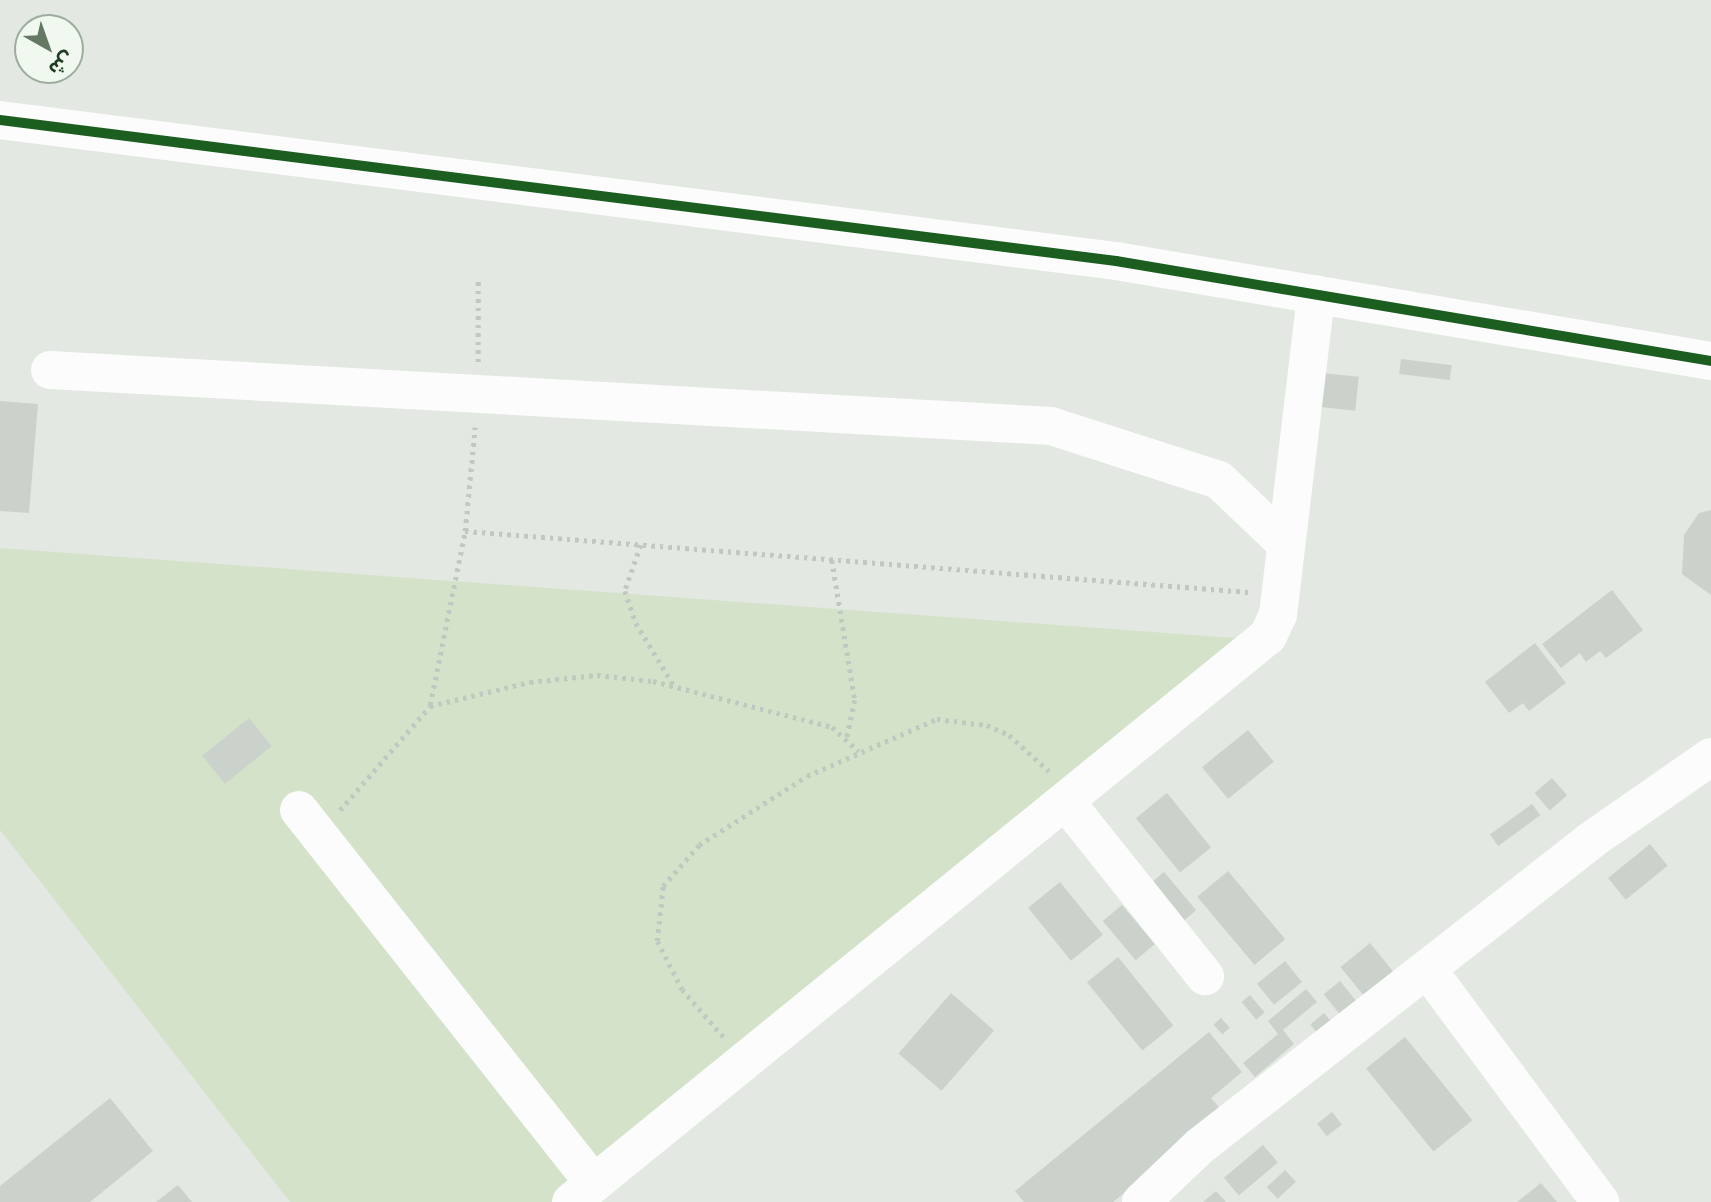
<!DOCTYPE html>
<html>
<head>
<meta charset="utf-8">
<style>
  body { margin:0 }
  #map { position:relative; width:1711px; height:1202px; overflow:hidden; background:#e3e8e2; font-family:Figtree,"Noto Sans Arabic",sans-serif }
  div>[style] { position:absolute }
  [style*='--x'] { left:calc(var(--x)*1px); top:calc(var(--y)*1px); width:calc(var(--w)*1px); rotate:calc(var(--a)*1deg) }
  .green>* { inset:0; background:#d4e2ca }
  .building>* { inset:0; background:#cbd1cb; transform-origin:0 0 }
  .path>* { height:4.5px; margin-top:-2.25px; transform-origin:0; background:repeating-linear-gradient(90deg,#c0c9bf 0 3.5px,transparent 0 8.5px) }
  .minor>* { height:38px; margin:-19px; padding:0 19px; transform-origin:19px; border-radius:19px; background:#fbfcfb }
  .cycleway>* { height:10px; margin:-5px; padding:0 5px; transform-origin:5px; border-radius:5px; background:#1b5e20 }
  span { translate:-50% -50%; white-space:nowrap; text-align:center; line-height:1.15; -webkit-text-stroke:6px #f1f8f0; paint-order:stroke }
  .north { position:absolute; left:14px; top:14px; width:70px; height:70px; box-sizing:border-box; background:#f1f8f0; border:2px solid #9dad9d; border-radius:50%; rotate:140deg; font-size:19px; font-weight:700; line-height:28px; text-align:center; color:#1f3c20 }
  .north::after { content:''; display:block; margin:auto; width:24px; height:32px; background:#647864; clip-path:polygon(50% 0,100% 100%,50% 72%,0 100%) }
</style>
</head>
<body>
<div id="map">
  <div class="green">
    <div style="clip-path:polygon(0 548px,1262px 640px,564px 1202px,290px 1202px,0 830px)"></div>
  </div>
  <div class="building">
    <div style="left:1401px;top:359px;width:51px;height:15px;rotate:7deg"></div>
    <div style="left:1322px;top:373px;width:37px;height:34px;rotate:6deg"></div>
    <div style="clip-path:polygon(0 401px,38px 404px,29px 513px,0 511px)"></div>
    <div style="clip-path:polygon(1711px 510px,1711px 595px,1682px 574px,1684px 535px,1699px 513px)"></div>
    <div style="clip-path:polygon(1612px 590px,1643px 630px,1606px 658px,1600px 651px,1586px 662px,1580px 653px,1561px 668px,1542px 644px)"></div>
    <div style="clip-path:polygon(1535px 643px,1566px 683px,1529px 711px,1523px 703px,1509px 713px,1485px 682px)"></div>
    <div style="left:249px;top:718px;width:36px;height:60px;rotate:51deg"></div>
    <div style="left:1248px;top:730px;width:41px;height:59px;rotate:51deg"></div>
    <div style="left:1552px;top:778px;width:23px;height:23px;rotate:49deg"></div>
    <div style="left:1167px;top:793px;width:70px;height:40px;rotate:51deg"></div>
    <div style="left:1532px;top:804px;width:14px;height:52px;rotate:54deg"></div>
    <div style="left:1650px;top:844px;width:28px;height:54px;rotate:51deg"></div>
    <div style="left:1228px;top:871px;width:89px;height:40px;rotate:50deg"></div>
    <div style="left:1164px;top:872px;width:50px;height:22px;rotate:50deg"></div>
    <div style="left:1060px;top:882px;width:68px;height:41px;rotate:51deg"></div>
    <div style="left:1122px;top:905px;width:51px;height:25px;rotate:50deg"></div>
    <div style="left:1370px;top:943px;width:44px;height:38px;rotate:51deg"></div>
    <div style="left:1118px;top:957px;width:88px;height:40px;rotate:51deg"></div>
    <div style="left:1285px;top:961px;width:27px;height:36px;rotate:51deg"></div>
    <div style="left:1340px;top:981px;width:27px;height:21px;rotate:51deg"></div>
    <div style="clip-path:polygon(1306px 989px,1317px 1002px,1283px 1030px,1294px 1044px,1255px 1077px,1243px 1063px,1278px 1034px,1268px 1021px)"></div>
    <div style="left:951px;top:993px;width:57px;height:80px;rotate:41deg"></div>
    <div style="left:1250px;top:995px;width:23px;height:11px;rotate:50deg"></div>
    <div style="left:1324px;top:1013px;width:17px;height:18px;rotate:50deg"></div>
    <div style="left:1221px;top:1018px;width:13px;height:10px;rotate:48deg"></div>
    <div style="clip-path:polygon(1209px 1032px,1242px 1072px,1211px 1098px,1223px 1112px,1113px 1202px,1024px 1202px,1015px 1191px)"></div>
    <div style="left:1405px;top:1037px;width:107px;height:50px;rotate:51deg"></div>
    <div style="clip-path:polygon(110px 1098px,153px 1151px,90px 1202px,0 1202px,0 1186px)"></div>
    <div style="left:1332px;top:1112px;width:16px;height:19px;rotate:52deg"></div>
    <div style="left:1263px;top:1145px;width:23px;height:51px;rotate:50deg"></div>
    <div style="left:1285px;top:1170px;width:16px;height:25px;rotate:47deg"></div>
    <div style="clip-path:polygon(1541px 1183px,1557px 1202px,1517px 1202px)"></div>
    <div style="clip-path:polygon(178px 1185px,192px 1202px,156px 1202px)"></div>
    <div style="clip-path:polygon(1216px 1191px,1226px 1202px,1203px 1202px)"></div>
  </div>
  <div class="path">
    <div style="--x:478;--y:362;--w:81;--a:-90"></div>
    <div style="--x:465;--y:531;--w:786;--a:4.45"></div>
    <div style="--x:641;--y:545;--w:49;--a:109.2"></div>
    <div style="--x:625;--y:591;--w:34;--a:71"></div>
    <div style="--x:636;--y:623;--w:74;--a:58.9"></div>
    <div style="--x:832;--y:560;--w:142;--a:80.7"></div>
    <div style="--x:855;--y:700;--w:38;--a:102"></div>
    <div style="--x:430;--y:705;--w:177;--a:-78.6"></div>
    <div style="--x:465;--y:531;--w:104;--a:-84.5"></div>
    <div style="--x:340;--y:810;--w:138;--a:-49.1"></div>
    <div style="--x:430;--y:706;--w:103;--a:-13.5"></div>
    <div style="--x:530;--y:682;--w:67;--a:-6"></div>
    <div style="--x:597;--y:675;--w:56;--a:6.1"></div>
    <div style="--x:653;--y:681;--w:185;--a:14.4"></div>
    <div style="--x:832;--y:727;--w:36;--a:42"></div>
    <div style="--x:723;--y:1037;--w:62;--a:-131.1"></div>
    <div style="--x:682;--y:990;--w:55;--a:-117"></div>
    <div style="--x:657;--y:941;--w:55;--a:-83.8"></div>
    <div style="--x:663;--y:886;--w:55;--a:-48.7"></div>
    <div style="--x:699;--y:845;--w:128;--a:-32.6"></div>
    <div style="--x:807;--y:776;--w:142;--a:-23.7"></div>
    <div style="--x:937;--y:719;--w:50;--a:6.8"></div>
    <div style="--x:987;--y:725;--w:24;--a:24"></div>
    <div style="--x:1009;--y:735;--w:54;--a:42"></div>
  </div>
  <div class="minor">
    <div style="--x:0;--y:120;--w:1125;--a:7.2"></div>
    <div style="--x:1116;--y:261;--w:603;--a:9.54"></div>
    <div style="--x:50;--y:370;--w:1003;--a:3.2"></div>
    <div style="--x:1051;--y:426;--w:176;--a:17.8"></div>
    <div style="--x:1219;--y:480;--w:91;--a:43.7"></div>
    <div style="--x:1066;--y:802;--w:223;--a:51.4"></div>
    <div style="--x:299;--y:810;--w:476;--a:51.7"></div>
    <div style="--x:1428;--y:970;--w:289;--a:53.4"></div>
    <div style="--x:571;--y:1202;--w:898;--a:-39.08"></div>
    <div style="--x:1268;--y:636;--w:23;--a:-65"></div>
    <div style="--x:1278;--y:615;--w:323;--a:-83.2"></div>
    <div style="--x:1141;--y:1202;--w:81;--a:-43.5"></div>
    <div style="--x:1200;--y:1146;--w:495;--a:-38"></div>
    <div style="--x:1590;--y:841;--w:147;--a:-34.8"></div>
  </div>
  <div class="cycleway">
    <div style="--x:0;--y:120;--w:1125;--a:7.2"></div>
    <div style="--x:1116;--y:261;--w:603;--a:9.54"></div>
  </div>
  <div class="north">ش</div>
</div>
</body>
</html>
